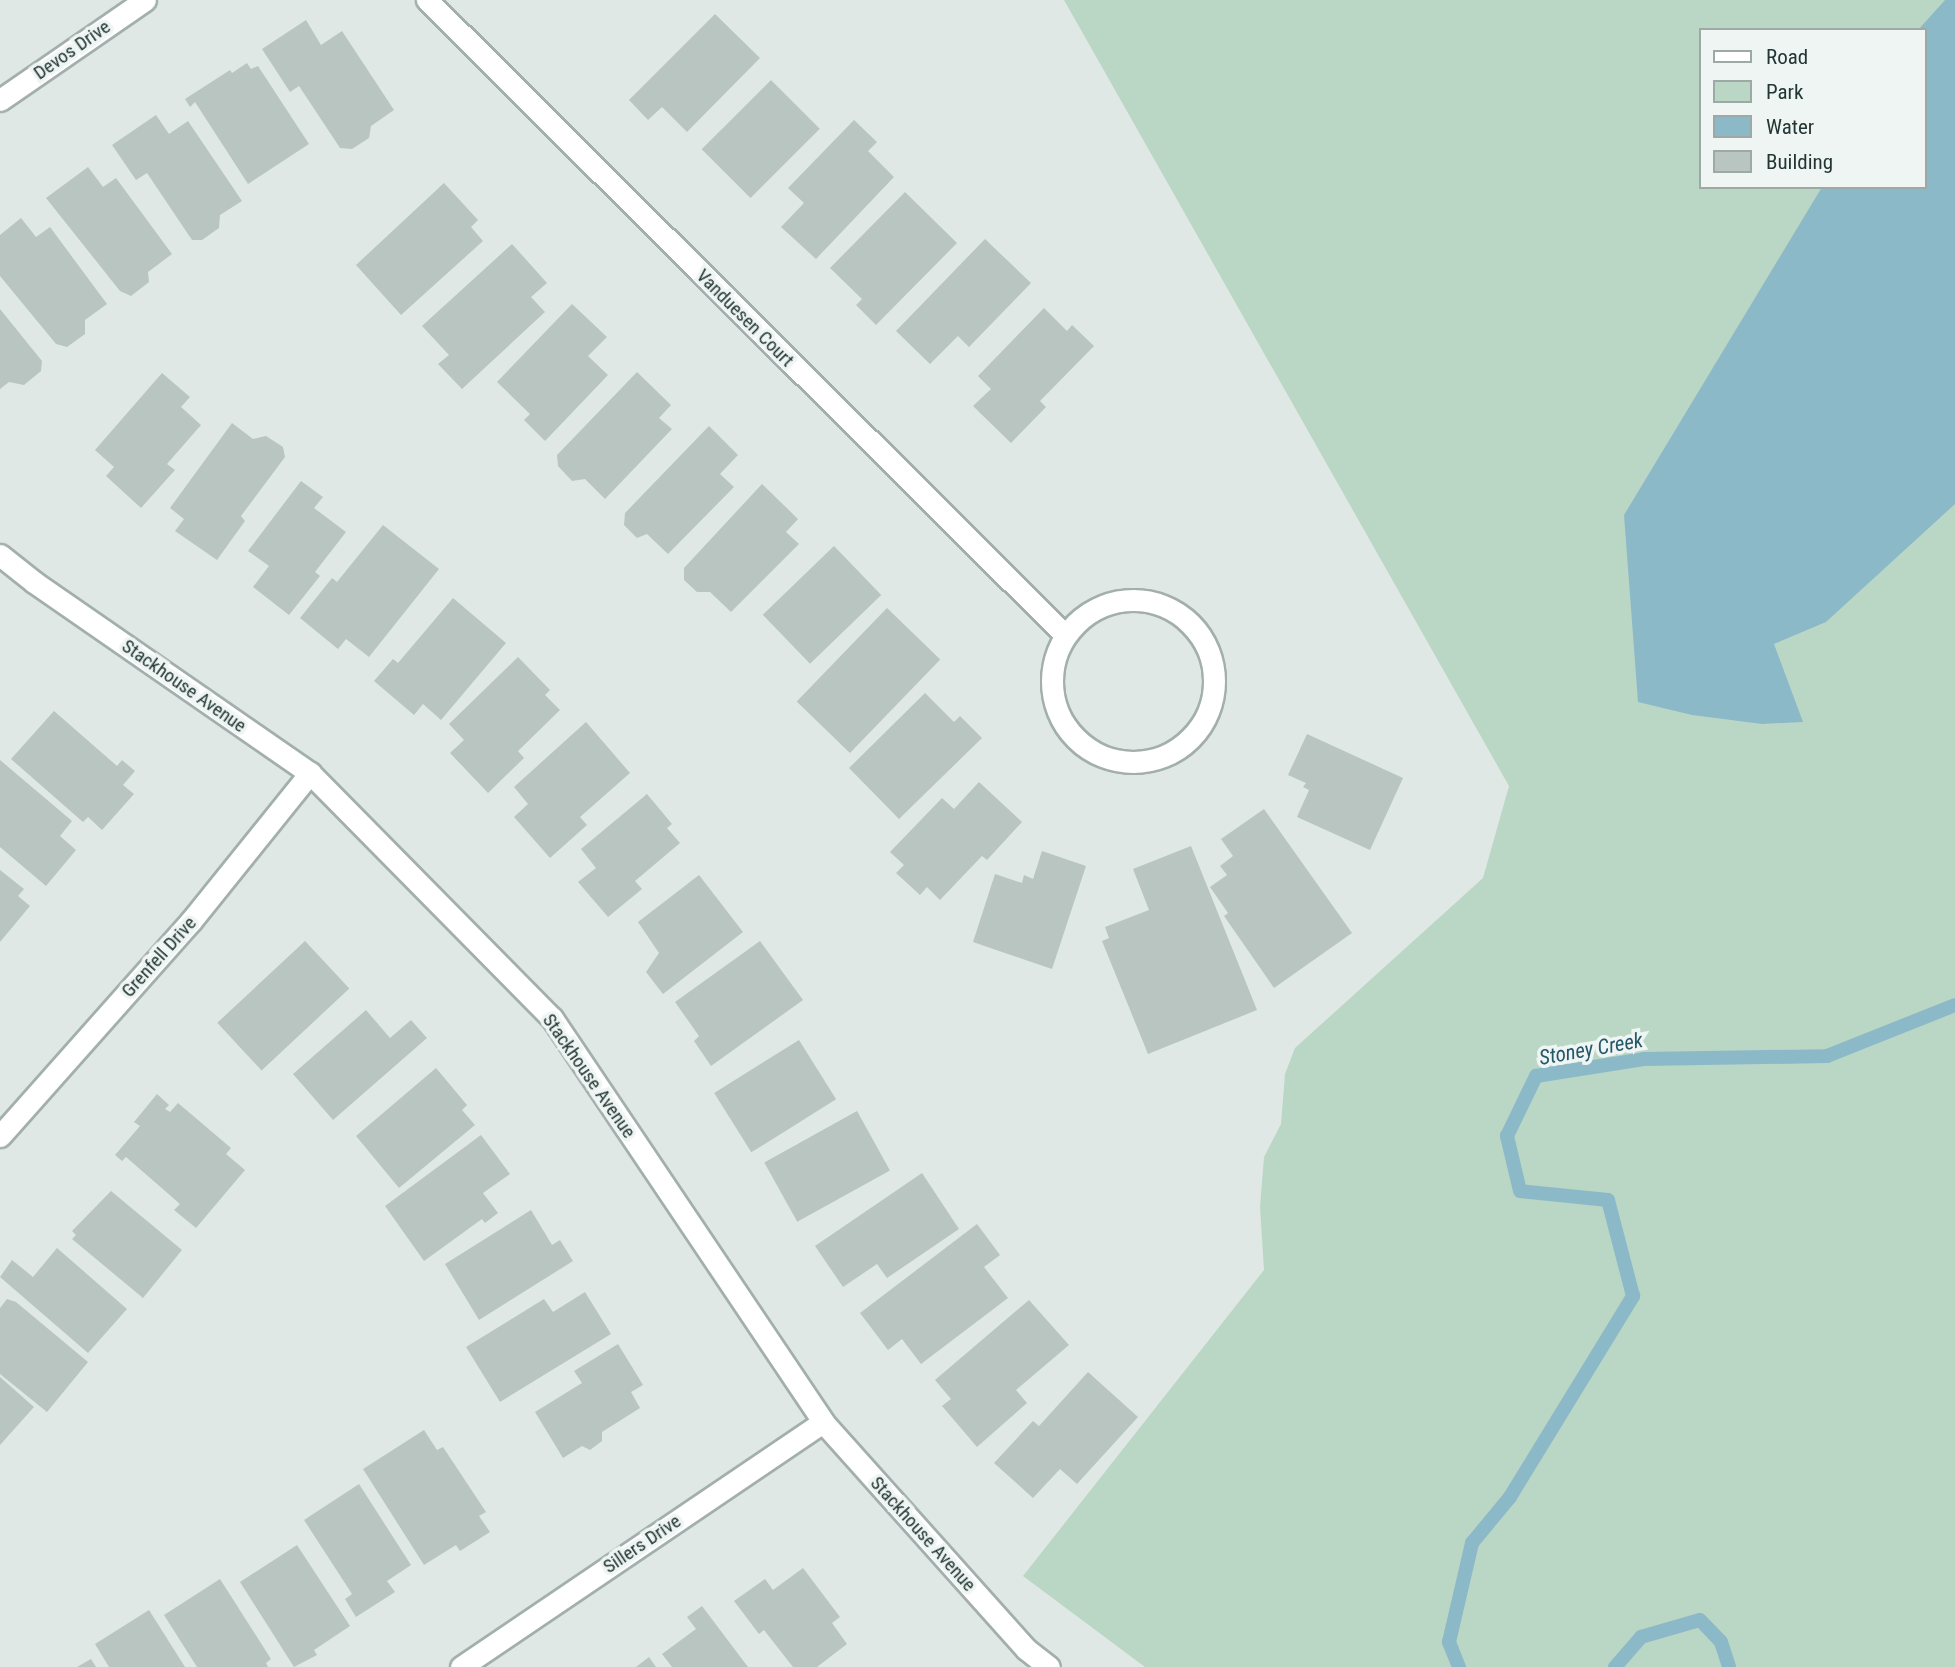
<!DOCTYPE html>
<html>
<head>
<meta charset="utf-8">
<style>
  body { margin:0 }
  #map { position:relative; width:1955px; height:1667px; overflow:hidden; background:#dfe8e5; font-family:"Roboto Condensed",sans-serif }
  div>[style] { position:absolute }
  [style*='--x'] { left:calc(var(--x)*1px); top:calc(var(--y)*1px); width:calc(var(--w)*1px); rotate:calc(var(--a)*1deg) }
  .green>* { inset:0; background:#bad7c5 }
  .water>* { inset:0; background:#8cb9c8 }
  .stream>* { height:14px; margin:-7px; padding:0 7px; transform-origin:7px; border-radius:7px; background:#8cb9c8 }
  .building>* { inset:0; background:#b8c5c1; transform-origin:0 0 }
  .roads { filter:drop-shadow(2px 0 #a3afac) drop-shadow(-2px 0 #a3afac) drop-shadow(0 2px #a3afac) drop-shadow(0 -2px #a3afac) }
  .street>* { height:21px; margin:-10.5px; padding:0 10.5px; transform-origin:10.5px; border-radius:10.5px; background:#fff }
  .street>.ring { margin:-10.5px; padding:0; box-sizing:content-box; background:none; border:21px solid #fff; border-radius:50% }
  .secondary>* { height:21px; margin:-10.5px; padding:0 10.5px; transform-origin:10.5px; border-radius:10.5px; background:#fff }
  span { translate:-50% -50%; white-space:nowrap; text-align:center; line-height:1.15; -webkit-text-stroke:7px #eff5f3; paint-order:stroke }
  .street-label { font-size:19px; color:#223633 }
  .water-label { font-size:21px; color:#24576a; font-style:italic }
  .legend { position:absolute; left:1699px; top:28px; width:228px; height:161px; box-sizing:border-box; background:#eff5f3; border:2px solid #9da9a6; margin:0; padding:9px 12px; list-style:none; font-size:21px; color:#223633 }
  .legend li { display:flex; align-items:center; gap:14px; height:35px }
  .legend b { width:35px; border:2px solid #9da9a6 }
</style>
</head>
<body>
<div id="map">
  <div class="green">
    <div style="clip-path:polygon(evenodd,1064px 0,1955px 0,1955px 1667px,1145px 1667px,1023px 1576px,1264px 1270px,1260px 1207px,1264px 1157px,1281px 1124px,1285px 1074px,1295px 1048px,1483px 878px,1509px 786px,1064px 0,1701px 30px,1925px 30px,1925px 187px,1701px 187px,1701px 30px)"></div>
  </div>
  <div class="water">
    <div style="clip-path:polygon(1945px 0,1955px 0,1955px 504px,1826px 622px,1774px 644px,1803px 722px,1762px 724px,1692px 715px,1638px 702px,1624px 515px,1822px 187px,1925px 187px,1925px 30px,1918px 30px)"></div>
  </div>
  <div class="stream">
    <div style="--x:1459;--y:1667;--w:27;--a:-112"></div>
    <div style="--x:1449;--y:1642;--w:102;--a:-76.9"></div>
    <div style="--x:1472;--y:1543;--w:60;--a:-50.4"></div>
    <div style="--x:1510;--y:1497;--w:236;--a:-58.5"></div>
    <div style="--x:1633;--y:1296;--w:99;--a:-104.6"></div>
    <div style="--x:1608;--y:1200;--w:88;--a:-174.2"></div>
    <div style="--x:1520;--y:1191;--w:57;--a:-103.3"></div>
    <div style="--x:1507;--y:1136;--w:67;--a:-64.2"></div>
    <div style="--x:1536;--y:1076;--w:109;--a:-8.9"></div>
    <div style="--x:1644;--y:1059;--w:183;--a:-0.9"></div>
    <div style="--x:1827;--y:1056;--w:138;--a:-21.7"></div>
    <div style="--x:1615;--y:1667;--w:40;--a:-49"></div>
    <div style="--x:1641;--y:1637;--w:61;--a:-16.1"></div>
    <div style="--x:1700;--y:1620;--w:30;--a:46"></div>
    <div style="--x:1721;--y:1642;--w:26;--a:72"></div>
  </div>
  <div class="building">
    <div style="clip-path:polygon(715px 14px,760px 58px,687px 132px,662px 107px,648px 120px,629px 100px)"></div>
    <div style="clip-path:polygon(306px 20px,321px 45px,342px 31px,394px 110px,371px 126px,369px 138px,352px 149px,340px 148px,299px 86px,290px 92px,262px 49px)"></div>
    <div style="clip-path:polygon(247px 63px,251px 69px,258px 66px,309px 144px,248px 184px,195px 102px,190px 107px,185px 99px,230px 70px,232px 73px)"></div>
    <div style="left:771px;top:80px;width:69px;height:98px;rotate:45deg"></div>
    <div style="clip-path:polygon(156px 115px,169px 134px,188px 121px,242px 201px,220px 215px,219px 228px,202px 240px,192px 240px,147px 173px,136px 180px,112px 145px)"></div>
    <div style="clip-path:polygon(854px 120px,877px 142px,868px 151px,894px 177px,816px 259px,781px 227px,804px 203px,788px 188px)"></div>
    <div style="clip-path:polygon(88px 167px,103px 187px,116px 178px,172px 254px,148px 272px,149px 282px,131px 296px,120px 291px,46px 198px)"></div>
    <div style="clip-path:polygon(444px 183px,478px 220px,471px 227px,483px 241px,401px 315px,356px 265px)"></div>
    <div style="clip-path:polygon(905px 192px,957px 243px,876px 325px,856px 305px,862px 299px,830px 268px)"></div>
    <div style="clip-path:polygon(21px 218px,36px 237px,50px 227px,107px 304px,85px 320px,85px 334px,67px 347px,56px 344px,0 276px,0 235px)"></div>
    <div style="clip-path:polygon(985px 239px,1031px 283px,969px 347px,958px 336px,930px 364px,896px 331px)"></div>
    <div style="clip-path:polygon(512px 244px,547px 283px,531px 297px,545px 312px,462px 389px,438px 364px,449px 355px,422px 326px)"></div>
    <div style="clip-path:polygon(572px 304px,607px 337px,588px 356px,608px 375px,545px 441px,524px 420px,530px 414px,497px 382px)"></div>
    <div style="clip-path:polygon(1044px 308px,1067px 331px,1072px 325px,1094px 346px,1040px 401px,1046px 407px,1011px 443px,973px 406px,991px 389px,978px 376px)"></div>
    <div style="clip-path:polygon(0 309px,42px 361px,41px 371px,24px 385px,9px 382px,0 389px)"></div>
    <div style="clip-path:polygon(637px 372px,671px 405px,659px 418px,672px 429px,605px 499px,585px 479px,572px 481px,558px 466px,557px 455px)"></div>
    <div style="clip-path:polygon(162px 373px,190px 397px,181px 407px,201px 425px,167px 464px,175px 470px,141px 508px,106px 476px,114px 467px,95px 450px)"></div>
    <div style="clip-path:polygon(232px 423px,253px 439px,266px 436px,283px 447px,285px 457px,241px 516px,245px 521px,217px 560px,175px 531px,184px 519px,170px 508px)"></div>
    <div style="clip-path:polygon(709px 426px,738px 455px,720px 474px,734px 487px,668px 554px,647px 534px,637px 538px,624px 525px,625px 513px)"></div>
    <div style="clip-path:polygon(301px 481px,323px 497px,314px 508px,346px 532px,315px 572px,320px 576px,289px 615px,253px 587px,269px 566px,248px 551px)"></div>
    <div style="clip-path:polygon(762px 484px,798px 519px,786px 532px,799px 544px,731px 612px,710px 592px,697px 592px,684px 580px,684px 568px)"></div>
    <div style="clip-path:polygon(383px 525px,439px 569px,369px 657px,346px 639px,338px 649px,300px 618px,332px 578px,337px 582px)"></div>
    <div style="left:834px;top:546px;width:68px;height:99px;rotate:46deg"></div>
    <div style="clip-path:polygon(453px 598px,506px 643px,441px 720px,423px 704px,414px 715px,374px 681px,393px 659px,398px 663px)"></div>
    <div style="left:887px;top:608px;width:74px;height:130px;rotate:44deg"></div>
    <div style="clip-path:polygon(518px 657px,550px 690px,545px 695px,560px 710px,518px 751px,524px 758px,488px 793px,450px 753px,464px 740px,449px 724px)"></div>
    <div style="clip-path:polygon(925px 693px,954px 722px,960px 716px,982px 738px,899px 819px,849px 768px)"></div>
    <div style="clip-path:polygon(54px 711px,117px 766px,122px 760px,135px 771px,123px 785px,134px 794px,102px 830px,88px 817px,83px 822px,11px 759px)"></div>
    <div style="clip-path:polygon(586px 722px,630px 773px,580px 817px,587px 825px,550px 858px,514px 817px,528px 804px,514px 787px)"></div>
    <div style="clip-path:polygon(1307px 734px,1403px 778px,1370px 850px,1297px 817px,1309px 790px,1303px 787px,1306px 783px,1288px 775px)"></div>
    <div style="clip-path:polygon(0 760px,72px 821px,60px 836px,76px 850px,46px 886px,0 847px)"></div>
    <div style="clip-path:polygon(979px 782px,1022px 822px,987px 860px,982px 856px,940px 900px,927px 887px,920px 895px,896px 873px,904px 865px,890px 852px,942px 798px,954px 809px)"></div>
    <div style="clip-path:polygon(647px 794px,672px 824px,667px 828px,680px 843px,635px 881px,642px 889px,608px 917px,578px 882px,596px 868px,581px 849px)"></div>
    <div style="clip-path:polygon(1264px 809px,1352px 933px,1274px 988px,1224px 916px,1228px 913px,1210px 887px,1227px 875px,1220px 866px,1233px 856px,1221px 839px)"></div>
    <div style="clip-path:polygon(1191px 846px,1257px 1010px,1148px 1054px,1102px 941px,1109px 938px,1105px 927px,1149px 910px,1133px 869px)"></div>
    <div style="clip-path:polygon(1042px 851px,1086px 866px,1052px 969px,973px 942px,995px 874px,1022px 883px,1024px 875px,1033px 879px)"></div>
    <div style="clip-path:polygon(0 870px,24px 889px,18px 896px,30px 906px,0 942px)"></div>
    <div style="clip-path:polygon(699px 875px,743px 932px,663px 994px,646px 972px,659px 953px,638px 922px)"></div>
    <div style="left:305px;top:941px;width:65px;height:120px;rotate:47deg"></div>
    <div style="clip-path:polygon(760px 941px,803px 1000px,711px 1066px,694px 1041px,699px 1036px,675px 1002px)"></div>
    <div style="clip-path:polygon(366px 1010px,390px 1038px,411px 1020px,427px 1038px,333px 1120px,293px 1074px)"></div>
    <div style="left:799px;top:1040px;width:70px;height:100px;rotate:58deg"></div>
    <div style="clip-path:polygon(436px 1068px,467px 1105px,462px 1110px,475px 1125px,399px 1188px,356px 1136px)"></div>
    <div style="clip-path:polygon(157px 1094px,169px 1105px,165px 1109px,170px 1112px,178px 1103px,231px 1148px,226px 1154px,245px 1170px,196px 1228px,174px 1210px,180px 1204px,126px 1157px,122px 1161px,115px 1155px,140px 1126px,134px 1122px)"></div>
    <div style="left:857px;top:1111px;width:68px;height:106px;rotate:61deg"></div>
    <div style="clip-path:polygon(481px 1135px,510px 1174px,483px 1193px,498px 1213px,485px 1223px,482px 1219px,424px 1261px,385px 1206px)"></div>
    <div style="clip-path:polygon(922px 1173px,959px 1229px,887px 1278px,877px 1264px,843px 1287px,815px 1246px)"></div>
    <div style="clip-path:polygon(111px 1191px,182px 1250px,143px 1298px,72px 1239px,76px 1235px,72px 1231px)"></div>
    <div style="clip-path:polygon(531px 1210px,552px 1245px,560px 1240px,573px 1261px,479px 1320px,445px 1264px)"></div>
    <div style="clip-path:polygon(977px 1224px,1000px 1255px,984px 1267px,1008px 1298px,921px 1364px,902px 1339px,888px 1350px,860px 1313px)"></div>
    <div style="clip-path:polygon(57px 1248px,127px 1309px,88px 1353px,0 1277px,12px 1260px,33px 1277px)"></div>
    <div style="clip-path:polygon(585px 1292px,611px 1334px,500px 1402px,466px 1347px,544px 1299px,553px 1312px)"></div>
    <div style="clip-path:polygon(7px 1299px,16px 1302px,88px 1362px,47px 1412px,0 1374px,0 1308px)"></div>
    <div style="clip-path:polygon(1029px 1300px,1069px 1345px,1016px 1390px,1027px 1403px,977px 1447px,942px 1406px,951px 1399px,935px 1380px)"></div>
    <div style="clip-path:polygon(618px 1344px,643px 1385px,631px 1392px,640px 1408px,602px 1432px,602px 1441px,590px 1450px,582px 1446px,563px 1458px,535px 1412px,582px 1383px,574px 1371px)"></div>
    <div style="clip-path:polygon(1088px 1372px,1138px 1417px,1077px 1484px,1060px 1469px,1033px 1498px,994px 1463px,1033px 1421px,1039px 1426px)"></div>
    <div style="clip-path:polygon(0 1377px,34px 1407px,0 1445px)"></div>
    <div style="clip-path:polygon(424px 1430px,437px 1450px,443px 1447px,486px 1512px,479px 1516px,490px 1532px,460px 1551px,456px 1545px,424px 1565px,363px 1469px)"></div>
    <div style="clip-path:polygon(359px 1484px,411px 1565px,387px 1581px,395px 1592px,356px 1617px,345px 1599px,352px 1594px,304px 1520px)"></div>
    <div style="clip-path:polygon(297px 1545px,350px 1626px,314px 1650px,317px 1655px,294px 1667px,240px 1582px)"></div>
    <div style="clip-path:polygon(803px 1568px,840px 1617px,832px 1623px,847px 1644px,817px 1667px,793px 1667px,764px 1630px,759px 1634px,734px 1601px,765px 1579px,773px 1590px)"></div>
    <div style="clip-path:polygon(220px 1579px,271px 1659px,266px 1663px,268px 1667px,197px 1667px,164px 1615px)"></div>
    <div style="clip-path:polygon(702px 1606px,748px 1667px,672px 1667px,662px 1654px,696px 1629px,687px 1617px)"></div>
    <div style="clip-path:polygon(149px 1610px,185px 1667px,109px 1667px,95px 1644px)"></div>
    <div style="clip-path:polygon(649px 1657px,656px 1667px,636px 1667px)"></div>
    <div style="clip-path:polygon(91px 1659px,96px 1667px,77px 1667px)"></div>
  </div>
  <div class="roads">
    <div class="street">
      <div style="--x:427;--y:0;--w:900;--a:44.86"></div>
      <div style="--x:0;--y:100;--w:176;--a:-34.6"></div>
      <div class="ring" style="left:1052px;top:600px;width:141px;height:141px"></div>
      <div style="--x:461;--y:1667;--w:437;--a:-34.1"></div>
    </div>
    <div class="secondary">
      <div style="--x:0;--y:555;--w:43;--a:38.5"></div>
      <div style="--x:34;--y:582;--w:336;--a:34.7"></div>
      <div style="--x:310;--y:773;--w:344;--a:45.4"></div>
      <div style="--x:552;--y:1018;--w:486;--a:56.1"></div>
      <div style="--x:823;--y:1422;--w:305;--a:48.2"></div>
      <div style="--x:1026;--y:1649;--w:29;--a:38"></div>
      <div style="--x:0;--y:1136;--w:288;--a:-48.4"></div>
      <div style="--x:191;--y:921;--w:190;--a:-51.2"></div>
    </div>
  </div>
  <div class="street-label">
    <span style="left:72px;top:50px;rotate:-35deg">Devos Drive</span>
    <span style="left:745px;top:318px;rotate:45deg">Vanduesen Court</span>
    <span style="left:184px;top:686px;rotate:35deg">Stackhouse Avenue</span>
    <span style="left:159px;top:957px;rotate:-48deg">Grenfell Drive</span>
    <span style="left:589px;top:1076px;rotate:55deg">Stackhouse Avenue</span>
    <span style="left:923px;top:1534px;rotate:48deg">Stackhouse Avenue</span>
    <span style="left:642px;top:1544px;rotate:-34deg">Sillers Drive</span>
  </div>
  <div class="water-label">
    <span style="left:1591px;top:1049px;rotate:-10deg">Stoney Creek</span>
  </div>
  <ul class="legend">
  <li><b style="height:9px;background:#fff"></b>Road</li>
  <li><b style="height:19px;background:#bad7c5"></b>Park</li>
  <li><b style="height:19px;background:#8cb9c8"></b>Water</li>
  <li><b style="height:19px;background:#b8c5c1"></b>Building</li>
  </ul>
</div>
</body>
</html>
